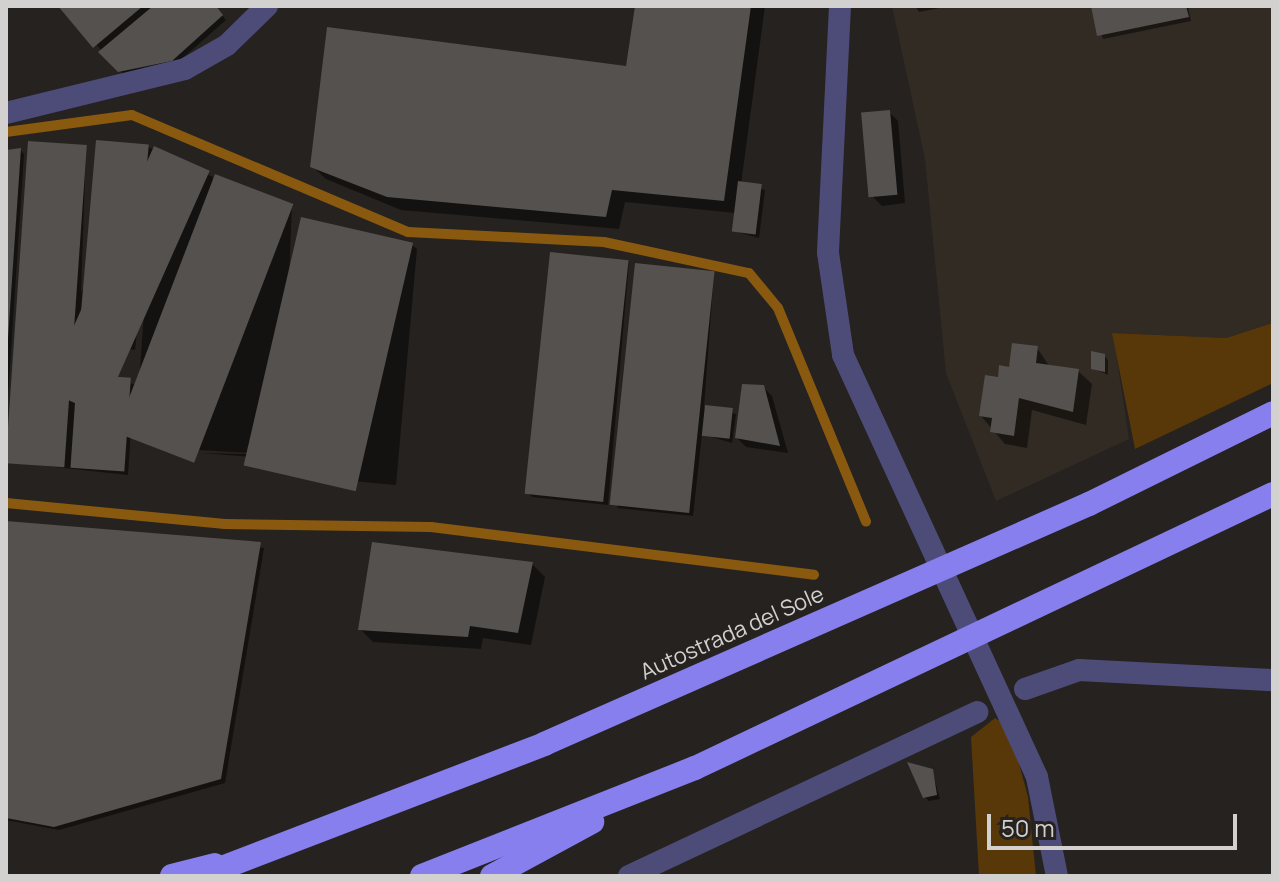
<!DOCTYPE html>
<html>
<head>
<meta charset="utf-8">
<style>
  body { margin:0 }
  #map { position:relative; width:1279px; height:882px; overflow:hidden; background:#25221f; font-family:Manrope,sans-serif }
  div>[style] { position:absolute }
  [style*='--x'] { left:calc(var(--x)*1px); top:calc(var(--y)*1px); width:calc(var(--w)*1px); rotate:calc(var(--a)*1deg) }
  .built>* { inset:0; background:#322b24 }
  .green>* { inset:0; background:#583808 }
  .shadow>* { inset:0; background:#0007 }
  .stream>* { height:10px; margin:-5px; padding:0 5px; transform-origin:5px; border-radius:5px; background:#89590f }
  .building>* { inset:0; background:#54514e; transform-origin:0 0 }
  .minor>* { height:22px; margin:-11px; padding:0 11px; transform-origin:11px; border-radius:11px; background:#4d4b78 }
  .tertiary>* { height:22px; margin:-11px; padding:0 11px; transform-origin:11px; border-radius:11px; background:#4d4b78 }
  .motorway>* { height:24px; margin:-12px; padding:0 12px; transform-origin:12px; border-radius:12px; background:#887fef }
  span { translate:-50% -50%; white-space:nowrap; text-align:center; line-height:1.15; -webkit-text-stroke:6px #25221f; paint-order:stroke }
  .street-label { font-size:22px; color:#d2d1cf }
  .frame { position:absolute; inset:0; border:8px solid #d2d1cf; pointer-events:none }
  .scale { position:absolute; left:987px; top:814px; width:250px; height:36px; box-sizing:border-box; border:4px solid #d2d1cf; border-top:0; padding-left:10px; font-size:24px; line-height:28px; white-space:nowrap; color:#d2d1cf; -webkit-text-stroke:6px #25221f; paint-order:stroke }
</style>
</head>
<body>
<div id="map">
  <div class="built">
    <div style="clip-path:polygon(892px 6px,1273px 6px,1273px 323px,1226px 338px,1113px 333px,1129px 439px,996px 501px,946px 373px,925px 159px)"></div>
  </div>
  <div class="green">
    <div style="clip-path:polygon(1273px 323px,1273px 383px,1135px 449px,1112px 333px,1226px 338px)"></div>
    <div style="clip-path:polygon(995px 718px,1009px 727px,1028px 797px,1036px 876px,979px 876px,971px 737px)"></div>
  </div>
  <div class="shadow">
    <div style="clip-path:polygon(61px 6px,214px 6px,226px 20px,176px 64px,124px 75px)"></div>
    <div style="clip-path:polygon(637px 6px,765px 6px,741px 184px,765px 190px,759px 238px,734px 231px,736px 213px,625px 202px,619px 229px,401px 210px,326px 179px,312px 166px,628px 68px)"></div>
    <div style="clip-path:polygon(915px 6px,950px 6px,919px 12px)"></div>
    <div style="clip-path:polygon(1093px 6px,1188px 6px,1191px 21px,1103px 39px)"></div>
    <div style="clip-path:polygon(889px 112px,898px 121px,905px 203px,882px 206px,873px 197px)"></div>
    <div style="clip-path:polygon(86px 147px,81px 293px,148px 147px,213px 177px,196px 419px,137px 412px,154px 173px,135px 350px,78px 339px,76px 376px,134px 384px,128px 475px,9px 462px)"></div>
    <div style="clip-path:polygon(20px 150px,24px 154px,6px 427px,6px 152px)"></div>
    <div style="clip-path:polygon(292px 205px,285px 376px,412px 245px,417px 249px,396px 485px,284px 475px,281px 459px,201px 453px,286px 455px,198px 450px)"></div>
    <div style="clip-path:polygon(629px 262px,608px 505px,532px 497px,528px 493px)"></div>
    <div style="clip-path:polygon(714px 273px,704px 407px,736px 414px,732px 443px,702px 434px,693px 516px,617px 508px)"></div>
    <div style="clip-path:polygon(1037px 348px,1050px 367px,1078px 371px,1092px 384px,1086px 425px,1032px 410px,1027px 448px,1005px 444px,981px 416px,999px 379px)"></div>
    <div style="clip-path:polygon(1104px 355px,1108px 360px,1108px 375px,1093px 368px)"></div>
    <div style="clip-path:polygon(763px 387px,772px 396px,788px 453px,746px 447px,737px 438px)"></div>
    <div style="clip-path:polygon(6px 523px,264px 548px,225px 783px,59px 830px,6px 820px)"></div>
    <div style="clip-path:polygon(532px 564px,545px 577px,531px 645px,483px 638px,481px 649px,373px 642px,360px 629px)"></div>
    <div style="clip-path:polygon(932px 771px,940px 799px,929px 801px,925px 797px)"></div>
  </div>
  <div class="stream">
    <div style="--x:6;--y:132;--w:127;--a:-7.7"></div>
    <div style="--x:132;--y:115;--w:300;--a:23"></div>
    <div style="--x:408;--y:232;--w:196;--a:2.9"></div>
    <div style="--x:604;--y:242;--w:148;--a:12.1"></div>
    <div style="--x:749;--y:273;--w:45;--a:50.4"></div>
    <div style="--x:778;--y:308;--w:231;--a:67.6"></div>
    <div style="--x:6;--y:503;--w:220;--a:5.5"></div>
    <div style="--x:225;--y:524;--w:206;--a:0.8"></div>
    <div style="--x:431;--y:527;--w:386;--a:7.1"></div>
  </div>
  <div class="building">
    <div style="clip-path:polygon(58px 6px,143px 6px,93px 48px)"></div>
    <div style="clip-path:polygon(153px 6px,216px 6px,223px 15px,172px 61px,118px 72px,98px 52px)"></div>
    <div style="clip-path:polygon(635px 6px,751px 6px,724px 201px,612px 190px,606px 217px,387px 197px,310px 167px,327px 27px,626px 66px)"></div>
    <div style="clip-path:polygon(1091px 6px,1186px 6px,1189px 17px,1097px 36px)"></div>
    <div style="left:890px;top:110px;width:85px;height:29px;rotate:85deg"></div>
    <div style="left:96px;top:140px;width:53px;height:204px;rotate:5deg"></div>
    <div style="left:28px;top:141px;width:59px;height:323px;rotate:4deg"></div>
    <div style="left:154px;top:146px;width:61px;height:267px;rotate:24deg"></div>
    <div style="clip-path:polygon(21px 148px,8px 339px,6px 338px,6px 150px)"></div>
    <div style="left:215px;top:174px;width:84px;height:277px;rotate:21deg"></div>
    <div style="left:738px;top:181px;width:24px;height:51px;rotate:7deg"></div>
    <div style="left:301px;top:217px;width:115px;height:255px;rotate:13deg"></div>
    <div style="left:550px;top:252px;width:79px;height:243px;rotate:6deg"></div>
    <div style="left:635px;top:263px;width:80px;height:243px;rotate:6deg"></div>
    <div style="clip-path:polygon(1012px 343px,1038px 346px,1036px 363px,1079px 369px,1073px 412px,1019px 398px,1014px 436px,990px 432px,992px 418px,979px 416px,985px 375px,998px 377px,999px 365px,1009px 367px)"></div>
    <div style="clip-path:polygon(1091px 351px,1105px 354px,1105px 372px,1091px 369px)"></div>
    <div style="left:77px;top:374px;width:54px;height:94px;rotate:4deg"></div>
    <div style="clip-path:polygon(742px 384px,764px 385px,780px 446px,735px 438px)"></div>
    <div style="left:705px;top:405px;width:28px;height:31px;rotate:6deg"></div>
    <div style="clip-path:polygon(6px 521px,261px 542px,221px 779px,54px 827px,6px 818px)"></div>
    <div style="clip-path:polygon(372px 542px,533px 562px,518px 633px,470px 626px,468px 637px,358px 630px)"></div>
    <div style="clip-path:polygon(907px 762px,933px 769px,937px 795px,923px 798px)"></div>
  </div>
  <div class="minor">
    <div style="--x:6;--y:113;--w:184;--a:-13.8"></div>
    <div style="--x:185;--y:69;--w:48;--a:-29.7"></div>
    <div style="--x:227;--y:45;--w:56;--a:-44.3"></div>
    <div style="--x:1025;--y:689;--w:57;--a:-19.4"></div>
    <div style="--x:1079;--y:670;--w:194;--a:3"></div>
    <div style="--x:629;--y:876;--w:385;--a:-25.2"></div>
  </div>
  <div class="tertiary">
    <div style="--x:840;--y:6;--w:247;--a:92.8"></div>
    <div style="--x:828;--y:253;--w:103;--a:81.6"></div>
    <div style="--x:843;--y:355;--w:464;--a:65.3"></div>
    <div style="--x:1037;--y:777;--w:101;--a:78.6"></div>
  </div>
  <div class="motorway">
    <div style="--x:172;--y:876;--w:44;--a:-14.3"></div>
    <div style="--x:201;--y:876;--w:368;--a:-21"></div>
    <div style="--x:544;--y:744;--w:596;--a:-23.77"></div>
    <div style="--x:1089;--y:504;--w:205;--a:-26.3"></div>
    <div style="--x:422;--y:876;--w:294;--a:-21.6"></div>
    <div style="--x:695;--y:768;--w:640;--a:-25.36"></div>
    <div style="--x:492;--y:876;--w:114;--a:-28.4"></div>
  </div>
  <div class="street-label">
    <span style="left:732px;top:633px;rotate:-24deg">Autostrada del Sole</span>
  </div>
  <div class="frame"></div>
  <div class="scale">50 m</div>
</div>
</body>
</html>
